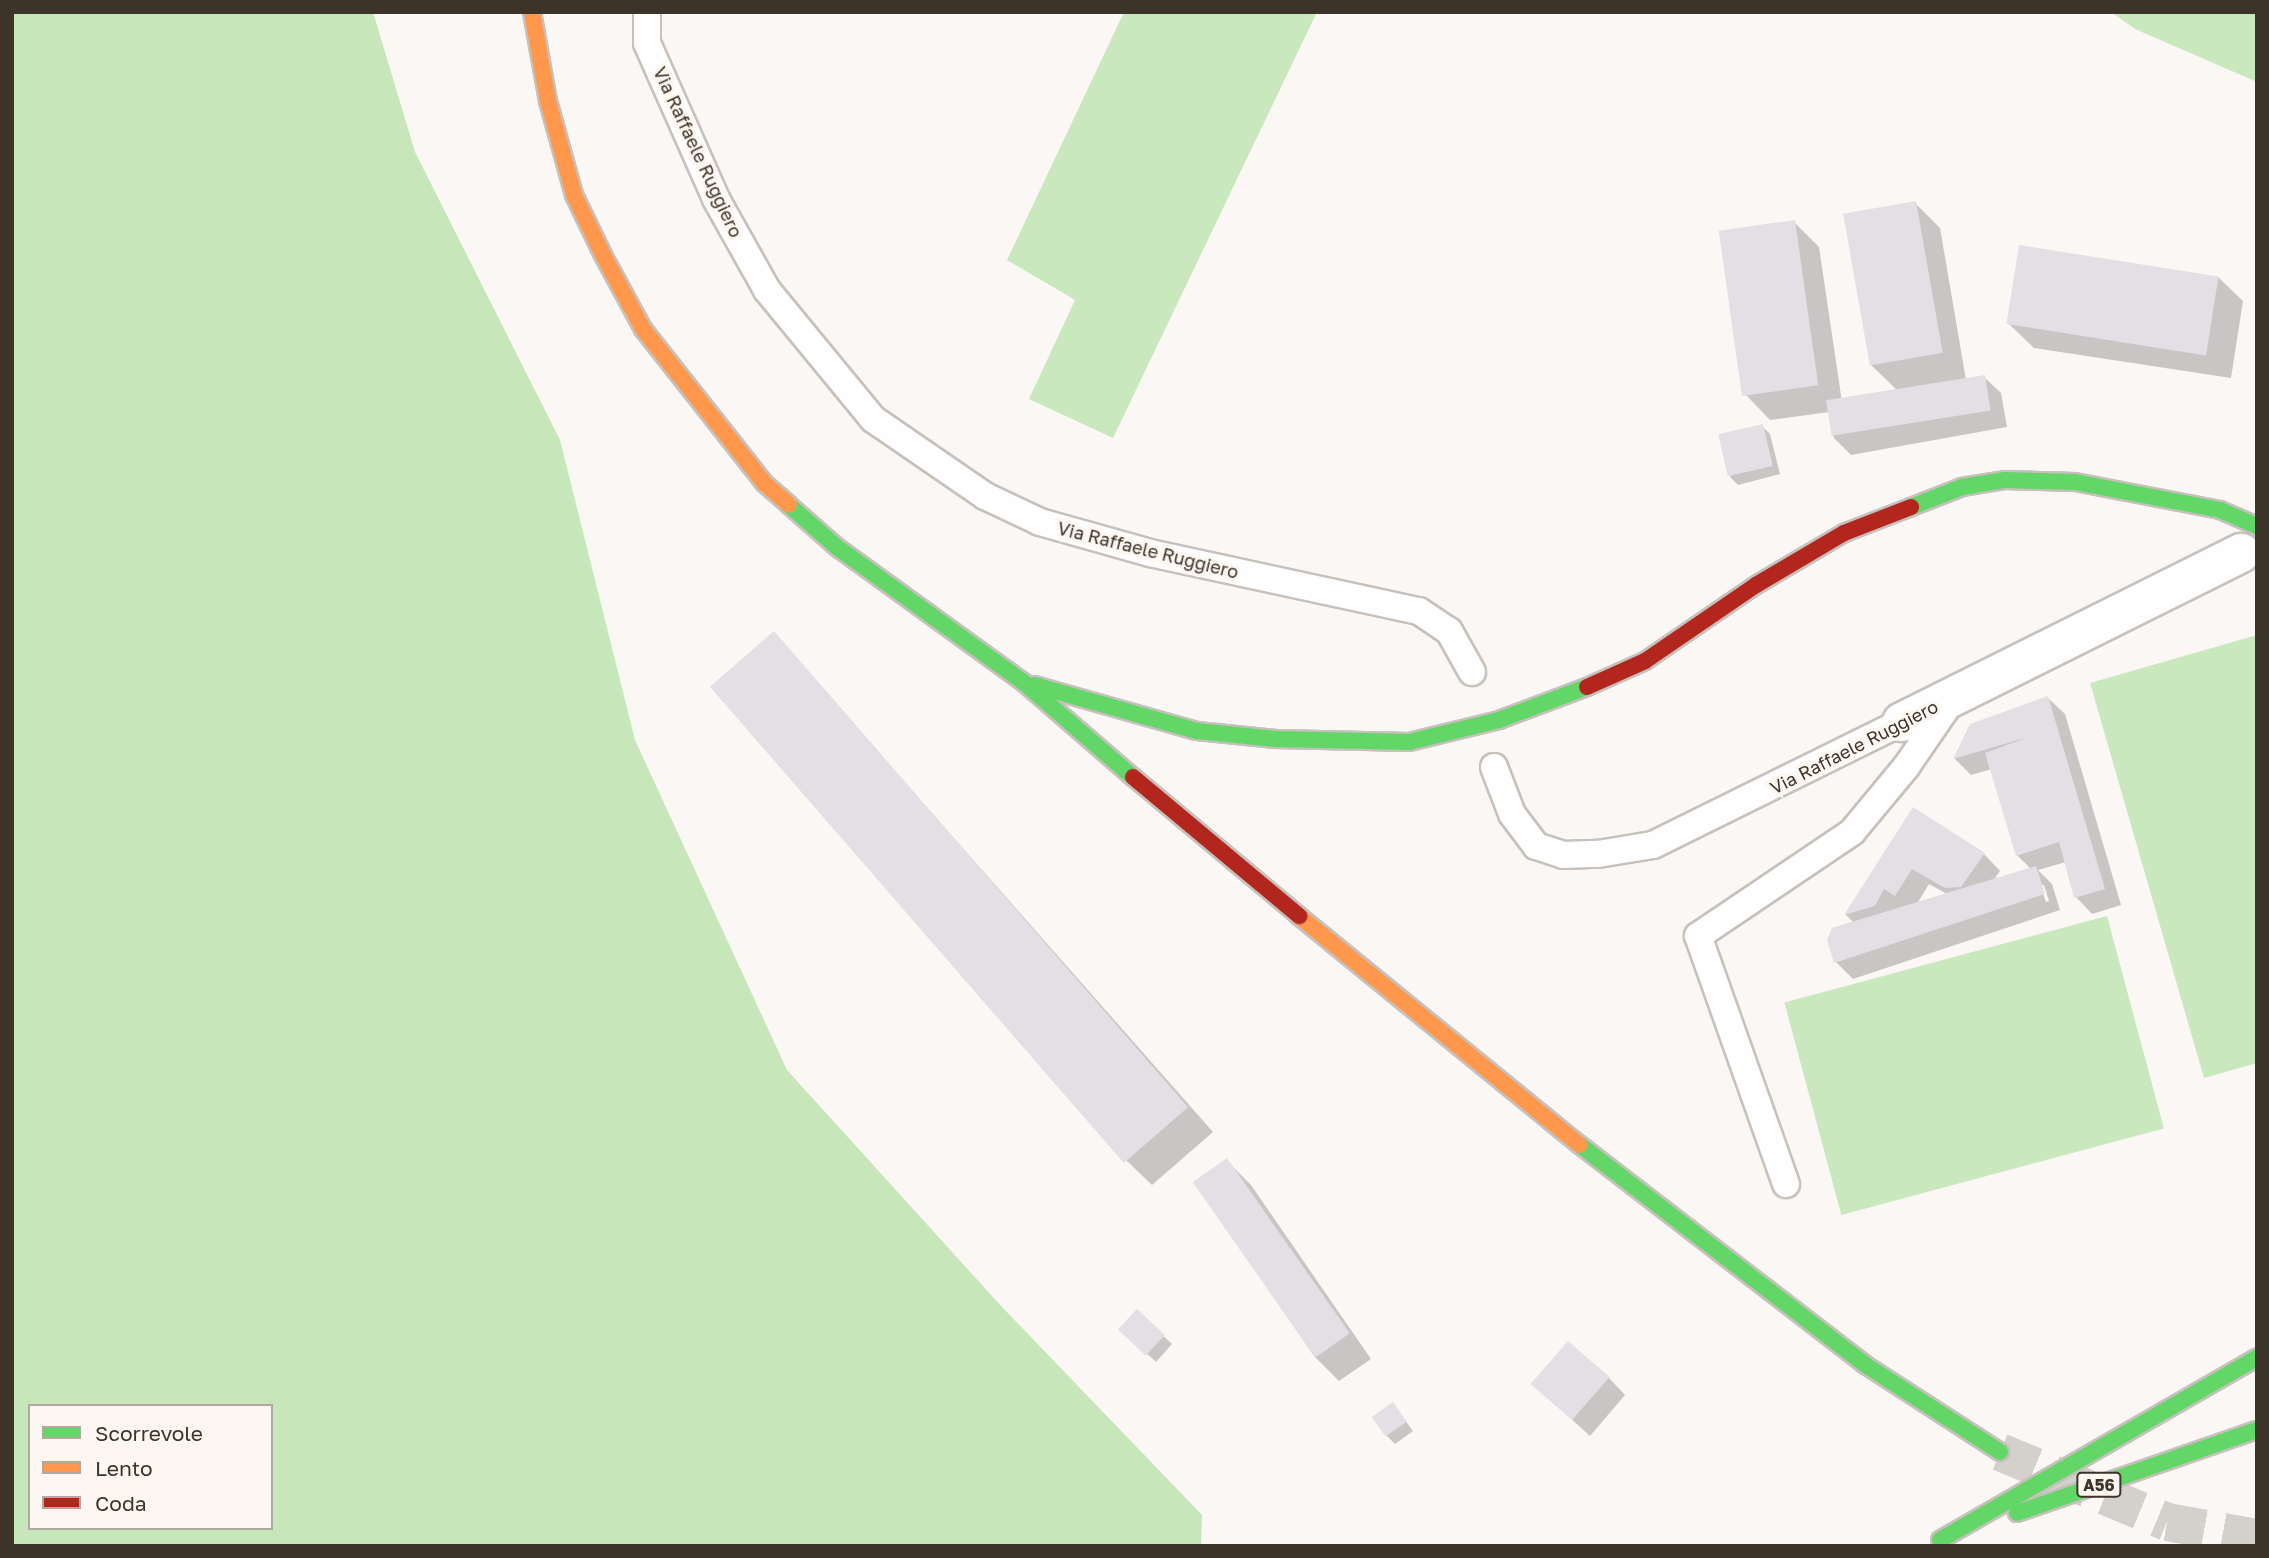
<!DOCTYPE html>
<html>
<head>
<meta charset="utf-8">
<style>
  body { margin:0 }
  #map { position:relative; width:2269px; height:1558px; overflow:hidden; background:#faf7f5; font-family:"Golos Text",sans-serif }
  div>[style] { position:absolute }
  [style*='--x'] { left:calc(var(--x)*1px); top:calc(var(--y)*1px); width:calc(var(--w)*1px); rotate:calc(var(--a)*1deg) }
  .green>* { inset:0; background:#cae8be; transform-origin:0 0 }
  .forest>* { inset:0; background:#c7e7ba }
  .shadow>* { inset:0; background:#0003 }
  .building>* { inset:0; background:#e2e0e4; transform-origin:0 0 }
  .highway-tunnel>* { height:38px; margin-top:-19px; transform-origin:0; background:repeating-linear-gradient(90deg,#d4d0cc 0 38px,transparent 0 57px) }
  .roads { filter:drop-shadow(2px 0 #c6c1bb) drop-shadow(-2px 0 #c6c1bb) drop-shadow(0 2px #c6c1bb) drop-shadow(0 -2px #c6c1bb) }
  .lane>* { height:26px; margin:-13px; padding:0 13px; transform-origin:13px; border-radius:13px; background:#fefefe }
  .street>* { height:38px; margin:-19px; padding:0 19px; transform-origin:19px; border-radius:19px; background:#fefefe }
  .fast>* { height:16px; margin:-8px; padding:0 8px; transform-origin:8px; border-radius:8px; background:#63d668 }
  .slow>* { height:16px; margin:-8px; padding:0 8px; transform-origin:8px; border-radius:8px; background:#ff974d }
  .jam>* { height:16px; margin:-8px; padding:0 8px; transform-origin:8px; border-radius:8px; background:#b3261e }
  span { translate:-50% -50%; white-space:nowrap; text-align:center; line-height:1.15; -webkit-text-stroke:7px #fdf7f2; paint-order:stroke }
  .shield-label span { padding:2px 5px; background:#fdf7f2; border:2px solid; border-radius:5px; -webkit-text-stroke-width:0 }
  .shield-label { font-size:16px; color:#3c3329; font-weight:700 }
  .street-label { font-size:18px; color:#3c3329 }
  .frame { position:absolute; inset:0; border:14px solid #3c3329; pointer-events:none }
  .legend { position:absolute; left:28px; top:1404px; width:245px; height:126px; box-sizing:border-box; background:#fdf7f2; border:2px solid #b0a9a2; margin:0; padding:9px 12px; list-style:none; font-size:21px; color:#3c3329 }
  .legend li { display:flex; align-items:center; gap:14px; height:35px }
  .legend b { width:35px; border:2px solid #b0a9a2 }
</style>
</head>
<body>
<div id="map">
  <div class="green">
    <div style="clip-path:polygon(1124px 12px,1317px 12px,1113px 438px,1029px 399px,1075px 300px,1007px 260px)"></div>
    <div style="clip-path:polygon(2111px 12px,2257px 12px,2257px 82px,2135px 29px)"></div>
    <div style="clip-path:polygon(2257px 635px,2257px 1063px,2204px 1078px,2090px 683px)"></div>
    <div style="left:2107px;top:916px;width:220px;height:334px;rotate:75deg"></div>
  </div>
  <div class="forest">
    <div style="clip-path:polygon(evenodd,12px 12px,373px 12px,415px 152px,560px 440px,635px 740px,787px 1070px,1002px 1307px,1202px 1515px,1201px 1546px,12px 1546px,12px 12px,30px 1406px,271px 1406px,271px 1528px,30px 1528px,30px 1406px)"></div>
  </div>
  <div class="shadow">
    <div style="clip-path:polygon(1915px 203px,1940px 228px,1966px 380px,1984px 377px,2001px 393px,2007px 427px,1851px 455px,1834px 438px,1829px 412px,1770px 420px,1746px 395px,1794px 222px,1819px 247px,1842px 402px,1899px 392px,1871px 365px)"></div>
    <div style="clip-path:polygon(2218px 277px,2243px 301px,2231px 378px,2034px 348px,2009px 324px)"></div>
    <div style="clip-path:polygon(1762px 426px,1770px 434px,1780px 474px,1738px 485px,1730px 477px)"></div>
    <div style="clip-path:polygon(774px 634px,1213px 1132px,1152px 1185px,1127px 1161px)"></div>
    <div style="clip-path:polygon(evenodd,2048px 698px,2065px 714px,2121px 905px,2092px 914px,2076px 897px,2066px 862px,2038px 870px,2052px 884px,2060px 910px,1853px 979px,1836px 962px,1854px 923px,1846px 915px,1914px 809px,1984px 854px,2000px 871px,1993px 881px,2031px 869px,2017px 855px,1992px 769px,1971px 775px,1955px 759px,1971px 726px,2048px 698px,1929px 884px,1947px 894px,1917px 904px,1929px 884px,2048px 698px,2040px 885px,2044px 885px,2049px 901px,2046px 902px,2040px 885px)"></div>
    <div style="clip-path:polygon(1226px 1160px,1251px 1185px,1371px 1359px,1339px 1381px,1314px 1356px,1195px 1182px)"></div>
    <div style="clip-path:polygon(1137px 1311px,1172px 1344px,1156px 1362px,1129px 1337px)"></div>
    <div style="clip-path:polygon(1609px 1378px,1625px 1395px,1590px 1436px,1533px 1384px)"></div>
    <div style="clip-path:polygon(1393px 1404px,1413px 1431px,1395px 1444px,1387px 1436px)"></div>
  </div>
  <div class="building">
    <div style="left:1916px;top:201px;width:154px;height:74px;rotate:80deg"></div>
    <div style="left:1795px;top:220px;width:167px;height:77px;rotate:82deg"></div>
    <div style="left:2019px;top:245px;width:202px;height:80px;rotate:9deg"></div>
    <div style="left:1985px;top:375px;width:36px;height:161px;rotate:81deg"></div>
    <div style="left:1763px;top:424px;width:43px;height:46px;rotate:77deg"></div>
    <div style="left:774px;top:631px;width:631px;height:85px;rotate:49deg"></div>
    <div style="clip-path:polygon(2048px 696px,2105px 889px,2074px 898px,2059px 842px,2016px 856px,1985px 753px,2028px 737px,1953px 759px,1970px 724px)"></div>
    <div style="clip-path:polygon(1913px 807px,1985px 853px,1961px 887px,1945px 888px,1912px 869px,1895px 896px,1884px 889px,1875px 906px,1844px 915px)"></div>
    <div style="clip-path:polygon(2036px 866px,2045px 894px,1834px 963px,1827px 940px,1832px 928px)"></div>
    <div style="left:1227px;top:1158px;width:214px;height:42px;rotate:55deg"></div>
    <div style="left:1137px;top:1309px;width:38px;height:28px;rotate:43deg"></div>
    <div style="left:1568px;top:1341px;width:55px;height:57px;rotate:41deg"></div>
    <div style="left:1393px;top:1402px;width:24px;height:26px;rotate:55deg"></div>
  </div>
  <div class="highway-tunnel">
    <div style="--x:2000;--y:1452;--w:181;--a:22.7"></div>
    <div style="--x:2167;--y:1522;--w:91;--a:10.1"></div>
  </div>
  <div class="roads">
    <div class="lane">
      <div style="--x:647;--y:12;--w:31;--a:90"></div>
      <div style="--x:647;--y:43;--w:171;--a:66.1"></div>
      <div style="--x:716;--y:199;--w:104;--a:60.7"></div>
      <div style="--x:767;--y:290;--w:167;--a:50.6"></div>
      <div style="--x:873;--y:419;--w:136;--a:34.5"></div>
      <div style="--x:985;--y:496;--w:61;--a:25.3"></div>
      <div style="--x:1040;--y:522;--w:114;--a:15.7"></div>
      <div style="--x:1150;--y:553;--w:275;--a:12.2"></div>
      <div style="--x:1419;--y:611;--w:36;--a:34"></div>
      <div style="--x:1449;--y:631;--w:47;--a:60.7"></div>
      <div style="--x:1494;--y:767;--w:50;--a:69"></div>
      <div style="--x:1512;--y:814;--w:40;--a:53"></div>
      <div style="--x:1536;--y:846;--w:28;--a:18"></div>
      <div style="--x:1563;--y:855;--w:35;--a:-2"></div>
      <div style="--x:1598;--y:854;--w:56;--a:-9.3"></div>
      <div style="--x:1653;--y:845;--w:278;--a:-26.3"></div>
      <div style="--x:1786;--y:1184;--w:263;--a:-109.5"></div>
      <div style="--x:1698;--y:936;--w:186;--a:-34"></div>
      <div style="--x:1852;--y:832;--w:85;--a:-50.3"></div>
      <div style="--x:1906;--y:767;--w:81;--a:-55.5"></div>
    </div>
    <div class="street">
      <div style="--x:1902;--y:722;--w:379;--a:-26.5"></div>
    </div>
    <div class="fast">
      <div style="--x:789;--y:505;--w:65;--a:41.3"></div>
      <div style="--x:838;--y:548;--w:227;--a:35.9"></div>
      <div style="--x:1022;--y:681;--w:147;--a:40.9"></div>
      <div style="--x:1911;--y:507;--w:55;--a:-21.4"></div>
      <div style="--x:1962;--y:487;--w:44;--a:-9.2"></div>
      <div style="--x:2005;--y:480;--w:70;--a:1.6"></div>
      <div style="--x:2075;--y:482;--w:148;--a:10.9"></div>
      <div style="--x:2220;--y:510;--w:40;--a:23.4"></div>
      <div style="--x:1034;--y:685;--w:169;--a:15.8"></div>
      <div style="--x:1197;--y:731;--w:79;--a:5.8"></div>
      <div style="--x:1276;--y:739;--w:133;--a:1.3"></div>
      <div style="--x:1409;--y:742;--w:93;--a:-13.7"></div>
      <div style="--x:1499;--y:720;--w:94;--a:-20.6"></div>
      <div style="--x:1580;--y:1145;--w:359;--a:37.6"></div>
      <div style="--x:1864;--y:1364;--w:162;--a:32.9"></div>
      <div style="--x:2017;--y:1513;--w:254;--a:-19.1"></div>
      <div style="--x:1940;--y:1540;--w:366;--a:-29.9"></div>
    </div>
    <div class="slow">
      <div style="--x:532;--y:12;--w:90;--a:79.8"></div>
      <div style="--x:548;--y:101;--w:98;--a:74.5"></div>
      <div style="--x:574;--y:195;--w:67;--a:64.2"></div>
      <div style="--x:603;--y:255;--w:84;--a:61.6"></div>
      <div style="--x:643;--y:329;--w:196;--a:51.8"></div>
      <div style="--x:764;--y:483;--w:33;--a:41"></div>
      <div style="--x:1299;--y:916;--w:362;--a:39.2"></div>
    </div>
    <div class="jam">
      <div style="--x:1587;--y:687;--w:64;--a:-24.1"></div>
      <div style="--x:1645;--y:661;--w:135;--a:-34.4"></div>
      <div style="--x:1756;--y:585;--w:102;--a:-30.6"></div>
      <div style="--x:1844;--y:533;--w:72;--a:-21.2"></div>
      <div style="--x:1133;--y:777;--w:217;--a:39.9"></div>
    </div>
  </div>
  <div class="shield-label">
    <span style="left:2099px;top:1485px">A56</span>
  </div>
  <div class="street-label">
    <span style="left:698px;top:152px;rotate:65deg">Via Raffaele Ruggiero</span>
    <span style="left:1148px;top:550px;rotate:14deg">Via Raffaele Ruggiero</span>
    <span style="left:1854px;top:747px;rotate:-27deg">Via Raffaele Ruggiero</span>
  </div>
  <div class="frame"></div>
  <ul class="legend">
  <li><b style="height:9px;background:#63d668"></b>Scorrevole</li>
  <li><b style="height:9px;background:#ff974d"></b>Lento</li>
  <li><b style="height:9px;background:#b3261e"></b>Coda</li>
  </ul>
</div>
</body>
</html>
